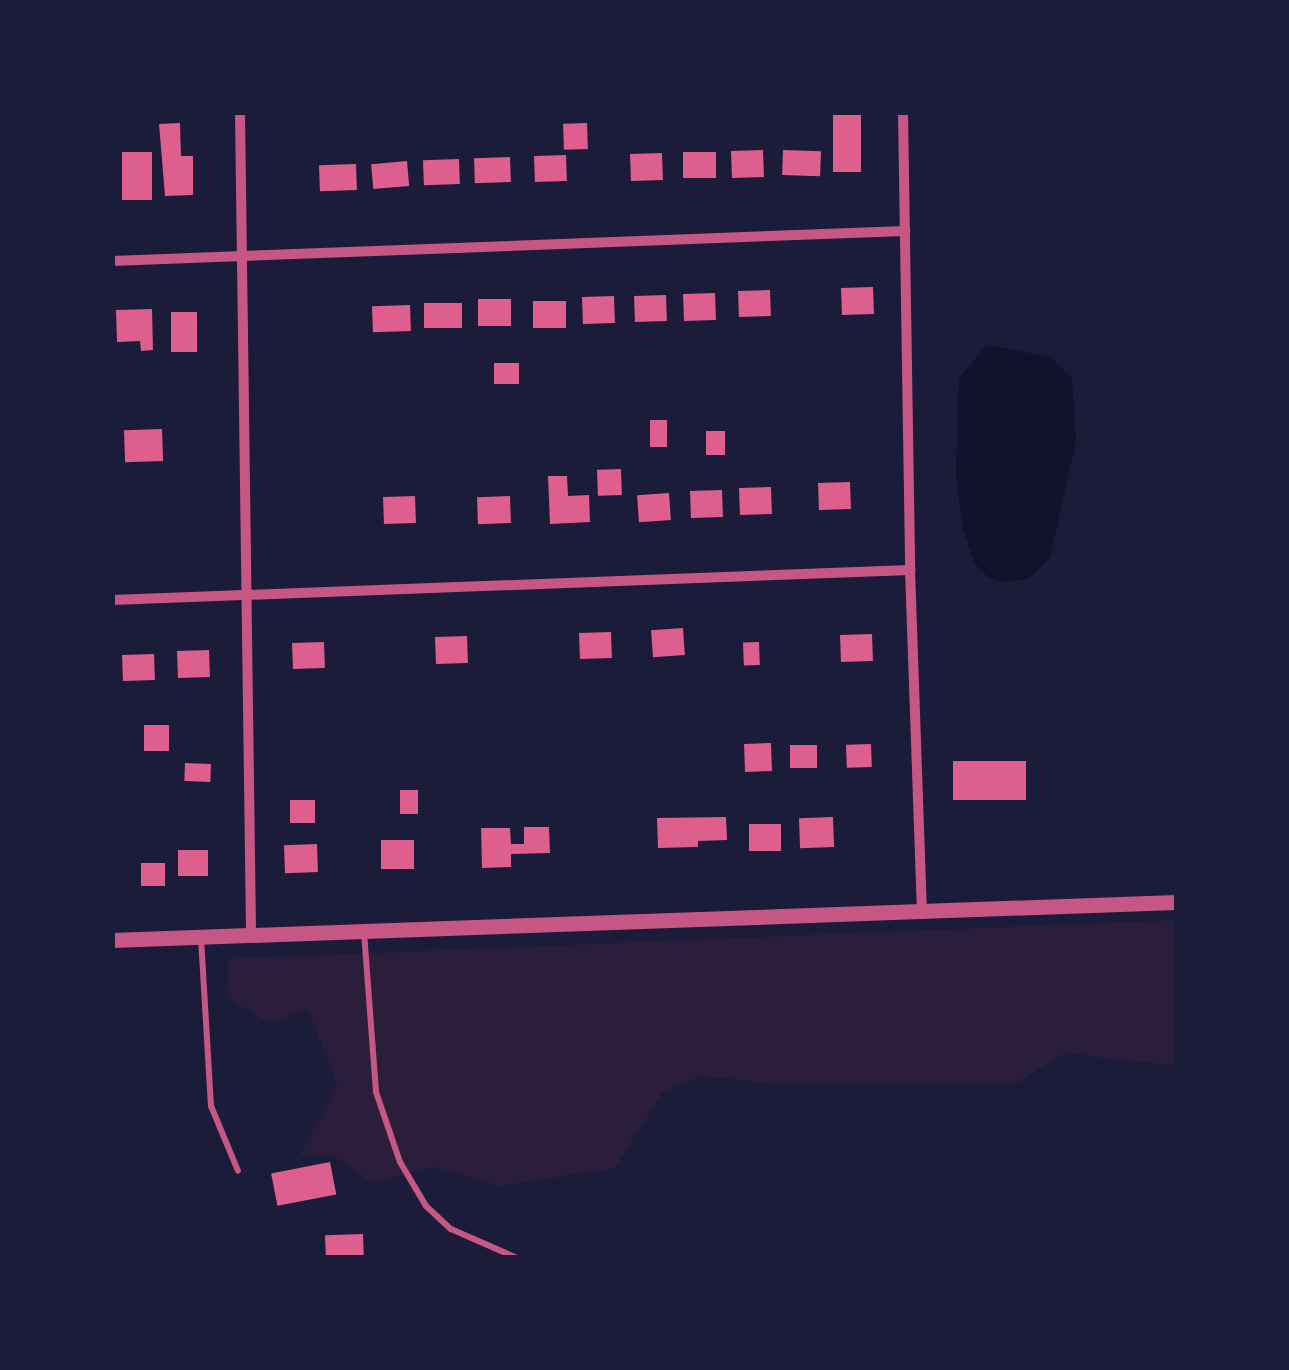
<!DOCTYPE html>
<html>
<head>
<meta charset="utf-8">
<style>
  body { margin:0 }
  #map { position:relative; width:1289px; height:1370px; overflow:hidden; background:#1b1b3a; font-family:"Source Serif 4",serif }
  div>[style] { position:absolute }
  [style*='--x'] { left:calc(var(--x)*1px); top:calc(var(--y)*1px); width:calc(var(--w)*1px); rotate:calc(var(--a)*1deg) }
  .green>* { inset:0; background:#2a1e3b }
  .water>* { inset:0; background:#12122b }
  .building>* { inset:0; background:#dd5f8e; transform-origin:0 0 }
  .service>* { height:6px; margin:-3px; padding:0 3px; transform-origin:3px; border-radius:3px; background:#c65784 }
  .minor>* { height:10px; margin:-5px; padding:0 5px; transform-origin:5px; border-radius:5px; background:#c65784 }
  .tertiary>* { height:15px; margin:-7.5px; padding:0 7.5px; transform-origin:7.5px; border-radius:7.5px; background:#c65784 }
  span { translate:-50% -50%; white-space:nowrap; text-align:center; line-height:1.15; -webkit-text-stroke:9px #1b1b3a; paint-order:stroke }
  .frame { position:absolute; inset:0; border:115px solid #1b1b3a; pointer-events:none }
</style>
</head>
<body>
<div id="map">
  <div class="green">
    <div style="clip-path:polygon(1176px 920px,1176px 1066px,1065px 1053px,1015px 1084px,778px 1084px,700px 1076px,663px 1092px,615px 1168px,499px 1186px,434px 1167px,372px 1183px,334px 1156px,300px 1156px,337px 1084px,307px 1009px,270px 1023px,227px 998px,228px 959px)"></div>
  </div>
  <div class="water">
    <div style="clip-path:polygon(987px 345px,1051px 357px,1072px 378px,1076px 441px,1050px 558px,1028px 579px,1004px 582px,988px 577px,975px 564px,962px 525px,956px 472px,959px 378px)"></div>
  </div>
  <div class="building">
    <div style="left:833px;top:112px;width:28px;height:60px"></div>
    <div style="clip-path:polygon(180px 123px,181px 156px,193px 156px,193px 195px,165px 196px,159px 124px)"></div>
    <div style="left:587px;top:123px;width:26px;height:24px;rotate:88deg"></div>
    <div style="left:763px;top:150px;width:27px;height:32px;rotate:88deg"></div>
    <div style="left:783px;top:150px;width:38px;height:25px;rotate:2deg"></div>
    <div style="left:122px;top:152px;width:30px;height:48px"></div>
    <div style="left:716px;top:152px;width:26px;height:33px;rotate:90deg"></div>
    <div style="left:662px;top:153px;width:27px;height:32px;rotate:88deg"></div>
    <div style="left:566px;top:155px;width:26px;height:32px;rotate:88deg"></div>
    <div style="left:510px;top:157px;width:25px;height:36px;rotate:88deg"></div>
    <div style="left:459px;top:159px;width:25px;height:36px;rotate:88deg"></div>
    <div style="left:407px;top:161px;width:25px;height:36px;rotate:85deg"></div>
    <div style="left:356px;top:164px;width:26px;height:37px;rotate:88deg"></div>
    <div style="left:873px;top:287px;width:27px;height:32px;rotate:88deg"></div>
    <div style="left:770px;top:290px;width:26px;height:32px;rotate:88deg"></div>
    <div style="left:715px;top:293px;width:27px;height:32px;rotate:88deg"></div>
    <div style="left:666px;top:295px;width:26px;height:32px;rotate:88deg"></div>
    <div style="left:614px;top:296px;width:27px;height:32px;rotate:88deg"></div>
    <div style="left:511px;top:299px;width:27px;height:33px;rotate:90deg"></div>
    <div style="left:566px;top:301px;width:27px;height:33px;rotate:90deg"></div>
    <div style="left:424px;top:303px;width:38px;height:25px"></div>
    <div style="left:410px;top:305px;width:26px;height:38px;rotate:88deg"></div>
    <div style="clip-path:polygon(152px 309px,153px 350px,141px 351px,140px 341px,117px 342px,116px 310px)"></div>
    <div style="left:197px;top:312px;width:40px;height:26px;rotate:90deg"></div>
    <div style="left:494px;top:363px;width:25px;height:21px"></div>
    <div style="left:650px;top:420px;width:17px;height:27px"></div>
    <div style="left:162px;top:429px;width:32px;height:38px;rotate:88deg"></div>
    <div style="left:706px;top:431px;width:19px;height:24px"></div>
    <div style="left:621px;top:469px;width:26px;height:24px;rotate:88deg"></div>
    <div style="clip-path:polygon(548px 476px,567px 476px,568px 496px,589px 495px,590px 522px,550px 524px)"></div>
    <div style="left:850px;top:482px;width:27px;height:32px;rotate:88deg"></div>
    <div style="left:771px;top:487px;width:27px;height:32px;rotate:88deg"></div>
    <div style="left:722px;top:490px;width:27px;height:32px;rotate:88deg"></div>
    <div style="left:669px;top:493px;width:27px;height:32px;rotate:86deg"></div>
    <div style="left:415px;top:496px;width:27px;height:32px;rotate:88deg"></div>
    <div style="left:510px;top:496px;width:27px;height:33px;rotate:88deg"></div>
    <div style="left:683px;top:628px;width:27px;height:32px;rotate:86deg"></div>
    <div style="left:611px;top:632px;width:26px;height:32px;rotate:88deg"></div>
    <div style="left:872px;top:634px;width:27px;height:32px;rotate:88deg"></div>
    <div style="left:467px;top:636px;width:27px;height:32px;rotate:88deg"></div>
    <div style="left:324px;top:642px;width:26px;height:32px;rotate:88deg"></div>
    <div style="left:759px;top:642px;width:23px;height:16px;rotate:88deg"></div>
    <div style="left:209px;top:650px;width:27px;height:32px;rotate:88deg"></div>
    <div style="left:154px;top:654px;width:26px;height:32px;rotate:88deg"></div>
    <div style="left:169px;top:725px;width:26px;height:25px;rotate:90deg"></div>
    <div style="left:771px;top:743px;width:28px;height:27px;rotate:88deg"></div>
    <div style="left:871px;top:744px;width:23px;height:25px;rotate:88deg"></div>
    <div style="left:817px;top:745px;width:23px;height:27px;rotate:90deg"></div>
    <div style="left:1026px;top:761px;width:39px;height:73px;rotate:90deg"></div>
    <div style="left:185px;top:763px;width:26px;height:18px;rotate:2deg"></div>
    <div style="left:400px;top:790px;width:18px;height:24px"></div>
    <div style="left:290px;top:800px;width:25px;height:23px"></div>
    <div style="clip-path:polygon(726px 817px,727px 840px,698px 841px,698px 847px,658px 848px,657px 818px)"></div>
    <div style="left:833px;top:817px;width:30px;height:34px;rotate:88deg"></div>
    <div style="left:749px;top:824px;width:32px;height:27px"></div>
    <div style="clip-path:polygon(524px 827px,549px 827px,550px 853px,511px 854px,511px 867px,482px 868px,481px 828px,510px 828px,511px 844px,524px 844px)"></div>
    <div style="left:381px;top:840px;width:33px;height:29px"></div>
    <div style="left:317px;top:844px;width:28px;height:33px;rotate:88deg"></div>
    <div style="left:178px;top:850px;width:30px;height:26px"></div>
    <div style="left:141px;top:863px;width:24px;height:23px"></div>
    <div style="left:330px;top:1162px;width:33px;height:60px;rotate:79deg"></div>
    <div style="left:363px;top:1234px;width:24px;height:38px;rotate:88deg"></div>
  </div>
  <div class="service">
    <div style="--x:364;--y:932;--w:160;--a:85.7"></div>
    <div style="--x:376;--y:1092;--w:74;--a:71.1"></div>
    <div style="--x:400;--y:1162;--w:51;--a:59.4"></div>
    <div style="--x:426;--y:1206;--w:34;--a:43"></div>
    <div style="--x:451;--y:1229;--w:72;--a:23.7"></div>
    <div style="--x:201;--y:938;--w:168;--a:86.6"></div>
    <div style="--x:211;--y:1106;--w:70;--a:67.4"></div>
  </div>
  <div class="minor">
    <div style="--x:240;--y:112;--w:823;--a:89.23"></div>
    <div style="--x:903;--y:112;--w:458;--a:89.1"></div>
    <div style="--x:910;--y:570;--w:341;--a:88"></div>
    <div style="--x:112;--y:261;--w:794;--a:-2.17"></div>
    <div style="--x:112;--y:600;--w:799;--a:-2.15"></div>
  </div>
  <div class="tertiary">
    <div style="--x:112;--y:940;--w:1065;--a:-2.05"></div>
  </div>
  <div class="frame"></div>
</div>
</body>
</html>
